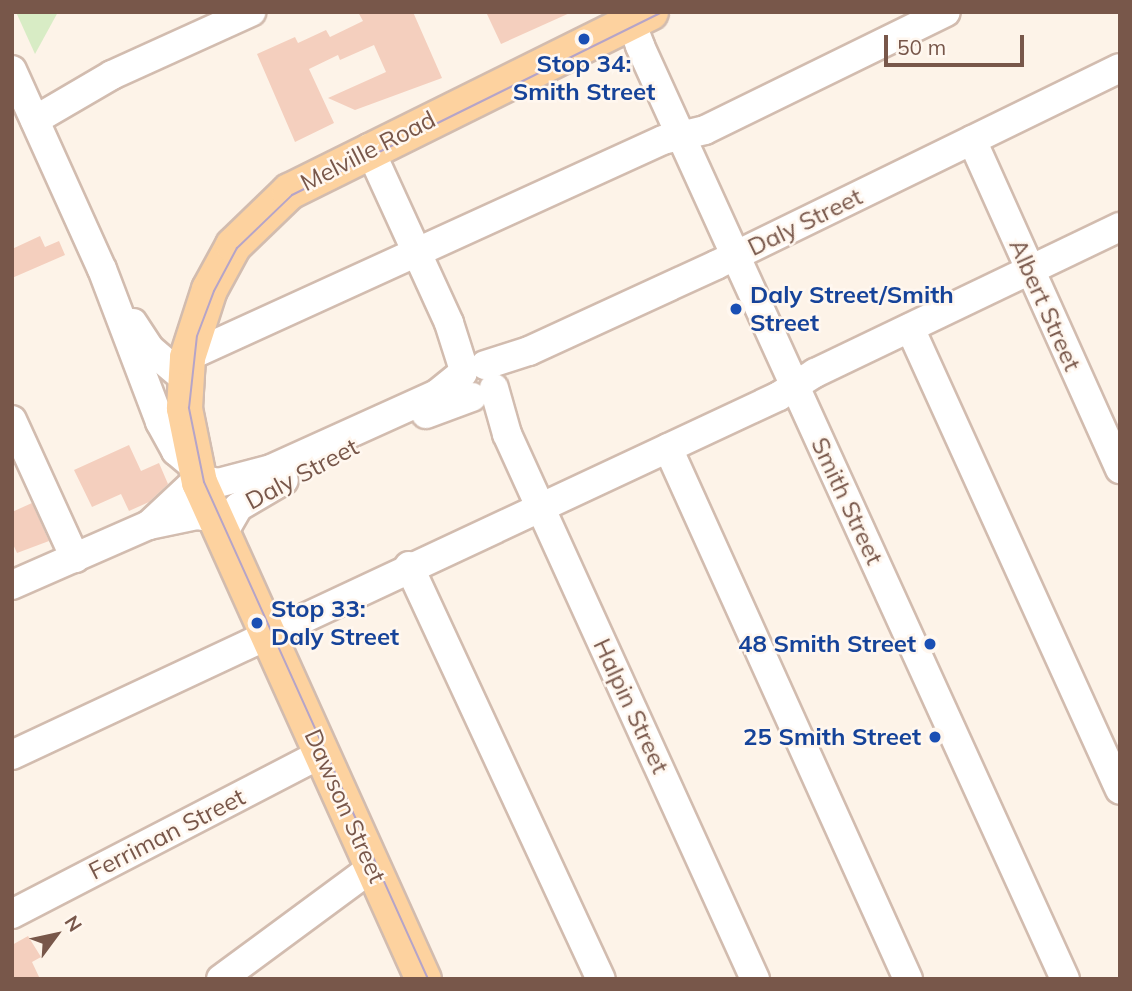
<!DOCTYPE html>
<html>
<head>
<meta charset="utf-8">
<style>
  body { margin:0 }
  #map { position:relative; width:1132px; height:991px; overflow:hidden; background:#fdf3e8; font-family:Mulish,sans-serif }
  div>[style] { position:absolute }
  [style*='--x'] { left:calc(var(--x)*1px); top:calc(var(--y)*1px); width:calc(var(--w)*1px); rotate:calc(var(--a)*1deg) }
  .green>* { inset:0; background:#d8ecc5 }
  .building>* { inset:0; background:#f4cfbe }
  .roads { filter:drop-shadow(2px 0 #d2bcaf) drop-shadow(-2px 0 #d2bcaf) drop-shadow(0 2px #d2bcaf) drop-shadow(0 -2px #d2bcaf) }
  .minor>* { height:28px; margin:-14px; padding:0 14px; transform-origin:14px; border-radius:14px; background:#fff }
  .major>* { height:35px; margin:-17.5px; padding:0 17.5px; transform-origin:17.5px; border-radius:17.5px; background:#fdd29f }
  .tram>* { height:2px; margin:-1px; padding:0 1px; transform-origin:1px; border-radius:1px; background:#b5a4c8 }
  .dots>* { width:19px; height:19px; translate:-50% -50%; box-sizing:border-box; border:4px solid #fff7ef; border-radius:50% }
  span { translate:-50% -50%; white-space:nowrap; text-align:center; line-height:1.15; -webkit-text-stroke:5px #fff7ef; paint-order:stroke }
  .transit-label { font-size:24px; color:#164399; font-weight:700 }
  .left { translate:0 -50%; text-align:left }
  .right { translate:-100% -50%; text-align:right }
  .street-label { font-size:24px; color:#78574a }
  .frame { position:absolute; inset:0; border:14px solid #78574a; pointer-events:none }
  .north { position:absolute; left:21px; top:900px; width:70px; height:70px; -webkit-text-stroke:5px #fff7ef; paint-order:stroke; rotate:57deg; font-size:19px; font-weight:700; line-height:28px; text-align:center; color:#78574a }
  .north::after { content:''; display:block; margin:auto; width:24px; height:32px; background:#78574a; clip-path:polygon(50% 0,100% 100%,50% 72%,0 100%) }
  .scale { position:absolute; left:884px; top:35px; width:140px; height:32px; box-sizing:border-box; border:4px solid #78574a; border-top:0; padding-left:9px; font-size:21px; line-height:24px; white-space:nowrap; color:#78574a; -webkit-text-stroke:5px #fff7ef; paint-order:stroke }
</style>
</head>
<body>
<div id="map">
  <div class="green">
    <div style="clip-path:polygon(16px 12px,58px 12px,35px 54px)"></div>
  </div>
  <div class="building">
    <div style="clip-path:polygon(358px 12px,413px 12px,442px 78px,355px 110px,328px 98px,386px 72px,374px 45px,340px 60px,338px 55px,309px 69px,334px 123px,295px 142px,257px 54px,295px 37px,298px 43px,326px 30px,330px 37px,363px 21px)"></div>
    <div style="clip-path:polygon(486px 12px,572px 12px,501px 44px)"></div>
    <div style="clip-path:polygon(40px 236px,45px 247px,59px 241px,65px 255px,12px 278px,12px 249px)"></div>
    <div style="clip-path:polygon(129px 445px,141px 471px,159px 463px,168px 484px,149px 502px,129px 511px,121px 494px,92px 507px,74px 470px)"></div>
    <div style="clip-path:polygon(32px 503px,49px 541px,17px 553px,12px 542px,12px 512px)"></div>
    <div style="clip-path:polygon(28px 936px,41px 957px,32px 962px,40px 979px,12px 979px,12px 945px)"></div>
  </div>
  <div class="roads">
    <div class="minor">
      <div style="--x:632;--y:12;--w:10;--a:96"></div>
      <div style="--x:631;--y:22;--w:26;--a:69"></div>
      <div style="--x:640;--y:46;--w:1025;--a:65.51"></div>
      <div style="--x:12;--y:70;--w:218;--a:65.7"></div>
      <div style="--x:102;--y:269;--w:164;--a:69.2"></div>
      <div style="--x:160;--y:422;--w:33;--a:61"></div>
      <div style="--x:176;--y:451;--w:23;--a:40"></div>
      <div style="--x:35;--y:120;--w:89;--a:-30.3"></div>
      <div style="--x:112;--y:75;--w:153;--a:-24.4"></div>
      <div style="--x:972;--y:140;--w:361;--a:65.8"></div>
      <div style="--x:369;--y:148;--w:192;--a:65.4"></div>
      <div style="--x:449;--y:323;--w:49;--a:72.3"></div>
      <div style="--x:133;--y:323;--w:31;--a:57"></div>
      <div style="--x:150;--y:349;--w:46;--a:40.6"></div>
      <div style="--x:910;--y:328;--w:507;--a:65.56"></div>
      <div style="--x:187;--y:357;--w:523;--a:-24.51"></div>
      <div style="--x:663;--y:140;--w:43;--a:-13.4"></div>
      <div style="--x:705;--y:130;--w:268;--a:-26.1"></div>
      <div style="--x:485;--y:365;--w:46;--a:-17.7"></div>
      <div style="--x:529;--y:351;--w:206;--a:-24.7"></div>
      <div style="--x:716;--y:265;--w:449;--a:-26"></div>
      <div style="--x:494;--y:388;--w:48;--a:74.2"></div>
      <div style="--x:507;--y:434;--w:599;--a:65.53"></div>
      <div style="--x:426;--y:414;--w:49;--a:-20.3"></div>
      <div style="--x:12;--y:420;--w:152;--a:65.5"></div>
      <div style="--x:668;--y:448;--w:583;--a:65.68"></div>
      <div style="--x:149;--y:525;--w:67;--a:-43.2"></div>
      <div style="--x:198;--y:479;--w:20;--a:11"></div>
      <div style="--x:218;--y:483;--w:55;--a:-14.8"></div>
      <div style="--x:271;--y:469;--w:182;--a:-24.3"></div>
      <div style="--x:437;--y:394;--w:33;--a:-39"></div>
      <div style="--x:222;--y:535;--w:32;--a:-60"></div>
      <div style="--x:238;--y:507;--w:53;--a:-30.4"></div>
      <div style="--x:409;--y:566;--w:455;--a:65.1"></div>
      <div style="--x:12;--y:585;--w:150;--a:-23.7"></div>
      <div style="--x:149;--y:525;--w:49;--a:-11.8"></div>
      <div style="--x:197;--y:515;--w:17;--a:10"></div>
      <div style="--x:12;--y:755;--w:847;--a:-25.08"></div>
      <div style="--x:779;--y:396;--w:43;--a:-32.6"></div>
      <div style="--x:815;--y:373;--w:338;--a:-25.6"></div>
      <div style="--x:12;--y:914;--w:348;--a:-27.4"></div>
      <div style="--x:221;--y:979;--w:189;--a:-36.4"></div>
    </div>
    <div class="major">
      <div style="--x:423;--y:979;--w:545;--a:-114.26"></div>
      <div style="--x:199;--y:482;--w:76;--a:-101.5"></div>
      <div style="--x:184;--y:408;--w:51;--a:-86.6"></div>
      <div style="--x:187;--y:357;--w:71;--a:-72.1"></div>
      <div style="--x:209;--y:289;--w:50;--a:-61.4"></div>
      <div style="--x:233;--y:245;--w:78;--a:-44"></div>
      <div style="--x:289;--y:191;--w:403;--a:-26.4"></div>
    </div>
  </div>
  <div class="tram">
    <div style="--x:428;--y:979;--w:545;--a:-114.26"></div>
    <div style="--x:204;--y:482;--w:76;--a:-101.5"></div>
    <div style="--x:189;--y:408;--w:72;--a:-83.7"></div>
    <div style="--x:197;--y:336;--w:48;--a:-69.3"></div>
    <div style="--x:214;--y:291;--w:49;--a:-61.9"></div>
    <div style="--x:237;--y:248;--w:76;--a:-43.9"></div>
    <div style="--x:292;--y:195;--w:413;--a:-26.3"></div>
  </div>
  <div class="dots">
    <div style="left:584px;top:39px;background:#1a4fb4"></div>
    <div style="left:736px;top:309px;background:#1a4fb4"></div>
    <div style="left:257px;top:623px;background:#1a4fb4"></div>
    <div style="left:930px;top:644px;background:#1a4fb4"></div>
    <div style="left:935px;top:737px;background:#1a4fb4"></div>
  </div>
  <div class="transit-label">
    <span style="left:584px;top:78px">Stop 34:<br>Smith Street</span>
    <span class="left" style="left:750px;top:309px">Daly Street/Smith<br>Street</span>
    <span class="left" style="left:271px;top:623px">Stop 33:<br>Daly Street</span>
    <span class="right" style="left:916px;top:644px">48 Smith Street</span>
    <span class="right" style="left:921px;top:737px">25 Smith Street</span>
  </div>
  <div class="street-label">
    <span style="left:368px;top:151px;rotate:-27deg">Melville Road</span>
    <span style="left:805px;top:222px;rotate:-26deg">Daly Street</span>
    <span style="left:1045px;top:305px;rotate:66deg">Albert Street</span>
    <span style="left:302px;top:474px;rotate:-28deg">Daly Street</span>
    <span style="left:847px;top:501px;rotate:65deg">Smith Street</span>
    <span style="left:631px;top:706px;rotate:65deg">Halpin Street</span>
    <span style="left:345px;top:806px;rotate:66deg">Dawson Street</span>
    <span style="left:167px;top:834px;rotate:-27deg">Ferriman Street</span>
  </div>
  <div class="frame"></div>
  <div class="north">N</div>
  <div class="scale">50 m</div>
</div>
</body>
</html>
